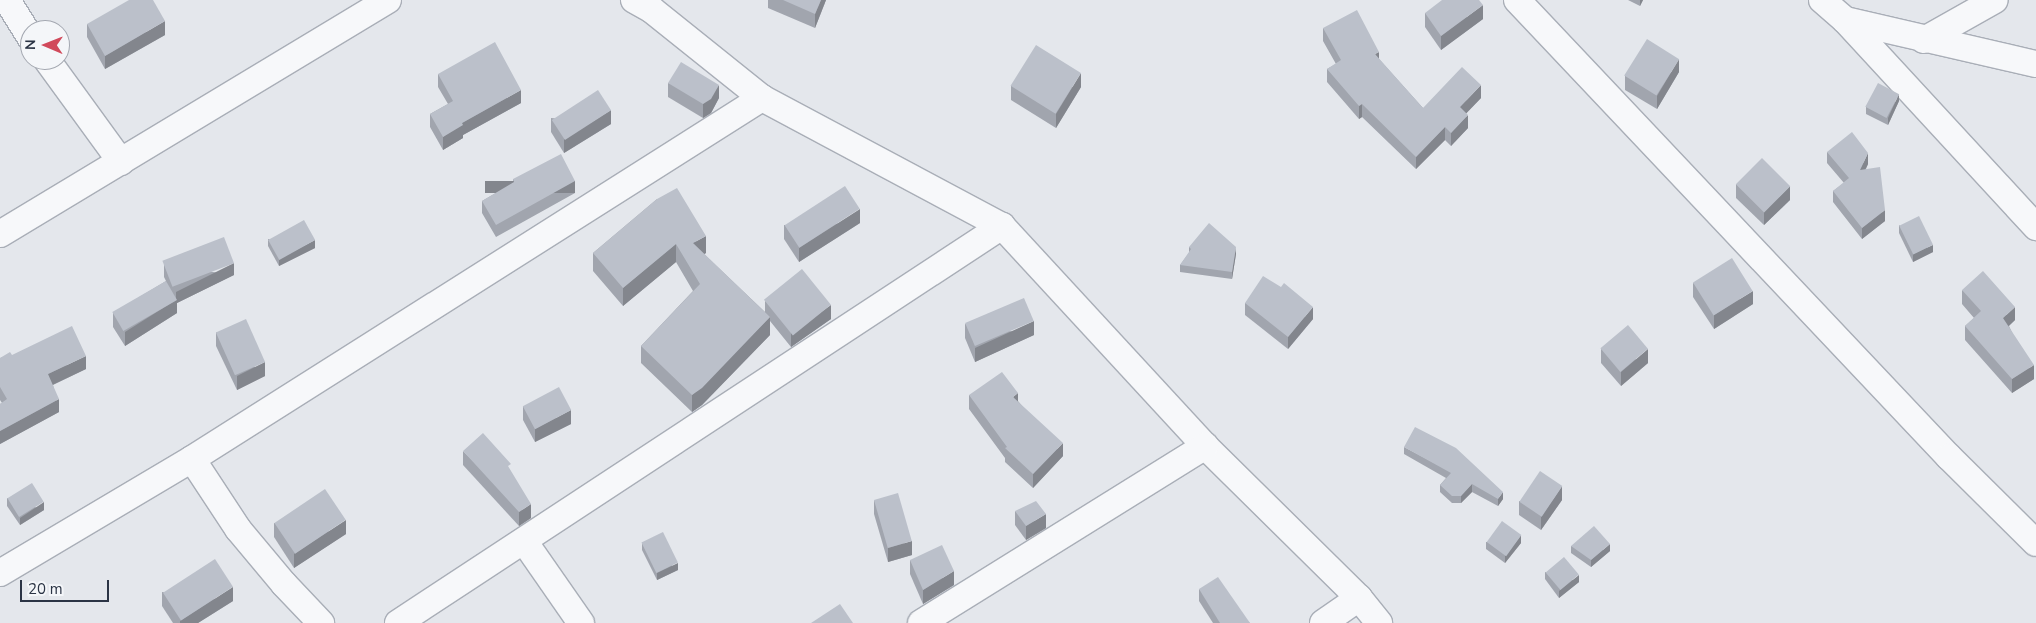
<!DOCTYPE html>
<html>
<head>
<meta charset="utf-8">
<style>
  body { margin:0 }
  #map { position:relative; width:2036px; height:623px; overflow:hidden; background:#e4e7ec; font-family:"Nunito Sans",sans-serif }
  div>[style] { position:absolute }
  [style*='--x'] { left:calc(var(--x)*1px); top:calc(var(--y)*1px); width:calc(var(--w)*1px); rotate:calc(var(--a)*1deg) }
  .roads { filter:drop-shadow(1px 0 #a9aeb7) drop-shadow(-1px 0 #a9aeb7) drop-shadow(0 1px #a9aeb7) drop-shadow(0 -1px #a9aeb7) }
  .street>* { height:26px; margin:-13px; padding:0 13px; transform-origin:13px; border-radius:13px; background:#f7f8fa }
  .wall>* { inset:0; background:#a1a5ae }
  .shaded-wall>* { inset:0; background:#83868d; transform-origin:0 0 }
  .building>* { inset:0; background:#bbc0ca; transform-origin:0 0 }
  span { translate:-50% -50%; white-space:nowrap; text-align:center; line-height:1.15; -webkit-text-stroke:4px #f4f6f9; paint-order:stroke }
  .north { position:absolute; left:20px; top:20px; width:50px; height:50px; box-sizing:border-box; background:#f4f6f9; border:1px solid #a4a8b1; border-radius:50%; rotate:271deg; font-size:14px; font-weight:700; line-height:20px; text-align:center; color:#2b3445 }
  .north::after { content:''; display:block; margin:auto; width:18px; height:22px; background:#d1495b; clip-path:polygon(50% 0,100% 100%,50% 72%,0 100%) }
  .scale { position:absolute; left:20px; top:580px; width:89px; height:22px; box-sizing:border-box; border:2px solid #2b3445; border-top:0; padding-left:6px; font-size:15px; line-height:18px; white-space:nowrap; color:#2b3445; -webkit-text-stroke:4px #f4f6f9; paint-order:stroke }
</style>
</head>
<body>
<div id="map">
  <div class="roads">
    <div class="street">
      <div style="--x:7;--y:0;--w:44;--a:58.1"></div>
      <div style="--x:634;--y:0;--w:21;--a:29"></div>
      <div style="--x:652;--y:10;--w:141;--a:38.7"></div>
      <div style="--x:762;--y:98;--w:272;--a:28.1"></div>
      <div style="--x:1002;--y:226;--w:299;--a:47.3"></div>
      <div style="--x:1205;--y:446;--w:216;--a:44.6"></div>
      <div style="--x:1359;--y:598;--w:32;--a:51"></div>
      <div style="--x:1517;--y:0;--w:629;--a:46.61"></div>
      <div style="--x:1949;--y:457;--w:122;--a:44.7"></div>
      <div style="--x:1822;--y:0;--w:30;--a:41"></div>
      <div style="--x:1845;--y:20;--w:282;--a:47.3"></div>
      <div style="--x:1845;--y:20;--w:196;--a:13"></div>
      <div style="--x:1924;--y:40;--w:81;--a:-29.4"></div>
      <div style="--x:47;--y:60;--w:126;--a:54"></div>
      <div style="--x:0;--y:234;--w:453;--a:-31.1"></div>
      <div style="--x:192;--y:459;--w:84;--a:56.7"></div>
      <div style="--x:238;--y:529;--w:72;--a:50.1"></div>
      <div style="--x:284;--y:584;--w:54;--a:46.5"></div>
      <div style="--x:524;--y:541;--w:100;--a:55.2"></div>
      <div style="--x:0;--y:573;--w:223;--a:-30.7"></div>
      <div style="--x:192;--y:459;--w:675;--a:-32.35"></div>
      <div style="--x:398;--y:623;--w:723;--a:-33.32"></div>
      <div style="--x:921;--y:623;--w:335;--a:-31.9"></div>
      <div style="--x:1323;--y:623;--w:44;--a:-34.8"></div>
    </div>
  </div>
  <div class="wall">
    <div style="clip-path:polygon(768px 0,826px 0,815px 28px,768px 8px)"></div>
    <div style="clip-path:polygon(1628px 0,1643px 0,1640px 6px)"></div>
    <div style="clip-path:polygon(1425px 13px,1483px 19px,1441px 50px,1425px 27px)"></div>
    <div style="clip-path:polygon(87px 24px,165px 35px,105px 69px,87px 37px)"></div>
    <div style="clip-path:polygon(1323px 28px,1379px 59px,1423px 108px,1481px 98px,1466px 113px,1468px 128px,1451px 146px,1445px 140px,1416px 169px,1362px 117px,1359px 119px,1327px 82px,1327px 69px,1336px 64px,1323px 41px)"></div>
    <div style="clip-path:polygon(1679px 72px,1657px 109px,1625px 90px,1625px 76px)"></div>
    <div style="clip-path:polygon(438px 74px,521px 103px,463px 135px,463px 138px,443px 150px,430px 127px,430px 114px,448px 104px,438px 87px)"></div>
    <div style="clip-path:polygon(668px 83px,719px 98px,711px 113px,703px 118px,668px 97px)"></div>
    <div style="clip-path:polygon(1011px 86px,1081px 87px,1056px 128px,1011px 100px)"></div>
    <div style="clip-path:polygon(1899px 101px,1888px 125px,1866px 114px,1866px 107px)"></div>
    <div style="clip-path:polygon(551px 118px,611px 124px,564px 153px,551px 132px)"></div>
    <div style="clip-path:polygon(1827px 152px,1868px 164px,1866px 169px,1885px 221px,1862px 239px,1833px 202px,1833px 191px,1844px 183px,1827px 163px)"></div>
    <div style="clip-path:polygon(513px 179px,575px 193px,496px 237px,482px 213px,482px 201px,513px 183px)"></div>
    <div style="clip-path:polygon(1736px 184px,1790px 200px,1764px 225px,1736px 198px)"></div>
    <div style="clip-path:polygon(657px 199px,706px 253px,704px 254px,765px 312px,765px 301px,831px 319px,791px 347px,770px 321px,770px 335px,702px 405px,692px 412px,641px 363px,641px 346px,693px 291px,676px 262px,623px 306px,593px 271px,593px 253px)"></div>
    <div style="clip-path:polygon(860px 223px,799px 262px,784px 239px,784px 225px)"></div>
    <div style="clip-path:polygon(1899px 225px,1933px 252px,1913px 262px,1899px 233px)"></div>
    <div style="clip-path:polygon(268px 239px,315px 248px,279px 266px,268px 246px)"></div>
    <div style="clip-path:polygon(1189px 247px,1236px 254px,1232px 279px,1180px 272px,1180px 265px,1189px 253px)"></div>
    <div style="clip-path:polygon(164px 265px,234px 275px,177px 303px,177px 313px,125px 346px,113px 327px,113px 313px,166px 281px,164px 277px)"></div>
    <div style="clip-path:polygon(1693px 283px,1753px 304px,1714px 329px,1693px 297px)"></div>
    <div style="clip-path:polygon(1962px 290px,2015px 320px,2009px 326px,2034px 379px,2012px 393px,1965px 340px,1965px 326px,1974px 318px,1962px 304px)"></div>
    <div style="clip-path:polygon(1245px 303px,1313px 319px,1288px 349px,1245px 315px)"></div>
    <div style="clip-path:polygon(965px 324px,1034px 335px,975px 362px,965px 338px)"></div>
    <div style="clip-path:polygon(216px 332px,265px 376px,237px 390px,216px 346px)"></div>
    <div style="clip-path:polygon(1601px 349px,1648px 363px,1621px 386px,1601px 363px)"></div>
    <div style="clip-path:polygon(12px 355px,86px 369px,53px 385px,59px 412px,0 444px,0 404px,2px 403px,0 400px,0 358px)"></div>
    <div style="clip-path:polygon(969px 395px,1018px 401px,1063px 456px,1033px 488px,1005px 462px,1005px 458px,969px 409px)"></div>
    <div style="clip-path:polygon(523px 406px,571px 424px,535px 442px,523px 420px)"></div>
    <div style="clip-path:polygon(1404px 447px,1503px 499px,1498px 506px,1472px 492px,1461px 503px,1452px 503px,1440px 492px,1440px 485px,1446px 478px,1404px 454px)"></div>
    <div style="clip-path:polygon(463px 451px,531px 518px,519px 526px,463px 465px)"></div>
    <div style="clip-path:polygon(7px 498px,44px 510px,20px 525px,7px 506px)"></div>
    <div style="clip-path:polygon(874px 500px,912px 555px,888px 562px,874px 514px)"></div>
    <div style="clip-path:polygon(1562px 500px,1541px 530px,1519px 515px,1519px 501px)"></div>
    <div style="clip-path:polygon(1015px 511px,1046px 528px,1026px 540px,1015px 525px)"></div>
    <div style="clip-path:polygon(274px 523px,346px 534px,294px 568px,274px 537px)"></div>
    <div style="clip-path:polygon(1486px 542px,1521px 543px,1505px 563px,1486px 549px)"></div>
    <div style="clip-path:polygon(642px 543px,678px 570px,657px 580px,642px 550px)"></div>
    <div style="clip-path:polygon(1571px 546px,1610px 551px,1591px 567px,1571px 553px)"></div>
    <div style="clip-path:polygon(910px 560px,954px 585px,923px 604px,910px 574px)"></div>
    <div style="clip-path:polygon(1545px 572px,1579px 582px,1559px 598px,1545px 579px)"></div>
    <div style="clip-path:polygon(1199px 589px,1250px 623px,1213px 623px,1199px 601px)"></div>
    <div style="clip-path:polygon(162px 592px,233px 601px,198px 623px,173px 623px,162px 606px)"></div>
  </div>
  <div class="shaded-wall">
    <div style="clip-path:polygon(821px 0,826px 0,815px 28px,815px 14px)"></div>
    <div style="clip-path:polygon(1640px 0,1643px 0,1640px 6px)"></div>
    <div style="clip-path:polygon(1483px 5px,1483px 19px,1441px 50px,1441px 36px)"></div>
    <div style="clip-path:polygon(165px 21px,165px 35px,105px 69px,105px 56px)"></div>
    <div style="clip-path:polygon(1379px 52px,1379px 65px,1375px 54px)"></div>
    <div style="clip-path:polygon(1679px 59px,1679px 72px,1657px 109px,1657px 96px)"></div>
    <div style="clip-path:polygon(1081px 73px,1081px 87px,1056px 128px,1056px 114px)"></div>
    <div style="clip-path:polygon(719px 85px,719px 98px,711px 113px,703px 118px,703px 104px)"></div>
    <div style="clip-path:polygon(1481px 85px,1481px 98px,1460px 120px,1460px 107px)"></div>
    <div style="clip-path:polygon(521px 90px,521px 103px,463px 135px,463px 138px,443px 150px,443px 137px,462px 123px)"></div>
    <div style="clip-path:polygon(1899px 94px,1899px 101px,1888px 125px,1888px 118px)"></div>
    <div style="clip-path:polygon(1362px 104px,1362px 117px,1359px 119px,1359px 106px)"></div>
    <div style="clip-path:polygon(611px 110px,611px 124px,564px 153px,564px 139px)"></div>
    <div style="clip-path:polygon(1468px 115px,1468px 128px,1451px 146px,1451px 133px)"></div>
    <div style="clip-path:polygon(1445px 127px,1445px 140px,1416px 169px,1416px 157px)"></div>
    <div style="clip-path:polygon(1868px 153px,1868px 164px,1860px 180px,1860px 170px)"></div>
    <div style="left:575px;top:181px;width:12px;height:90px;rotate:90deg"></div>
    <div style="clip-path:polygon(1790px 186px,1790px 200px,1764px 225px,1764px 212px)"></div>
    <div style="clip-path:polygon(860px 209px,860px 223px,799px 262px,799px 248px)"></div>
    <div style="clip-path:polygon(1885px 210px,1885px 221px,1862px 239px,1862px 228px)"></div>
    <div style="clip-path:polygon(706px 236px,706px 253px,693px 261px,693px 243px)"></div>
    <div style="clip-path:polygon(315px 240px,315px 248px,279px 266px,279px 259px)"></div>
    <div style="clip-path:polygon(676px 244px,676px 262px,623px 306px,623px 288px)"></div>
    <div style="clip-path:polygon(1933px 245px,1933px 252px,1913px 262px,1913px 254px)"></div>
    <div style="clip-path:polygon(1236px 247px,1236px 254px,1232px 279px,1232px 272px)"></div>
    <div style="clip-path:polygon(234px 263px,234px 275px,177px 303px,177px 313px,125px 346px,125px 332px,176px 300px,176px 292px)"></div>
    <div style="clip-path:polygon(1753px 291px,1753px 304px,1714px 329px,1714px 315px)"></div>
    <div style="clip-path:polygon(831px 305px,831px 319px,791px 347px,791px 333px)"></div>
    <div style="clip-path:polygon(1313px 307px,1313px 319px,1288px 349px,1288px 337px)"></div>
    <div style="clip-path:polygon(2015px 307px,2015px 320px,2003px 331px,2003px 318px)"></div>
    <div style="clip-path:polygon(770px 317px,770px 335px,702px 405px,692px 412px,692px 395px)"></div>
    <div style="clip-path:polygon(1034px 321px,1034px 335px,975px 362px,975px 348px)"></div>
    <div style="clip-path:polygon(1648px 349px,1648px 363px,1621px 386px,1621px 372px)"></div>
    <div style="clip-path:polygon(86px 356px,86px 369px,48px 387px,48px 374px)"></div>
    <div style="clip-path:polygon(265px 362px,265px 376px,237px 390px,237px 376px)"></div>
    <div style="clip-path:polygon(2034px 365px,2034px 379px,2012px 393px,2012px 379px)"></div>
    <div style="clip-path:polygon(1018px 393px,1018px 407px,1013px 397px)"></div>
    <div style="clip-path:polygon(59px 399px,59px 412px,0 444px,0 431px)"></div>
    <div style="clip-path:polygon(571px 410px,571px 424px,535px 442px,535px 429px)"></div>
    <div style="clip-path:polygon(1063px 443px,1063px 456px,1033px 488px,1033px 474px)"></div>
    <div style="clip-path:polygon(1472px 484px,1472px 492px,1461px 503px,1461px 496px)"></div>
    <div style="clip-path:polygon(1562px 486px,1562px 500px,1541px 530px,1541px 517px)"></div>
    <div style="clip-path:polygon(1503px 492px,1503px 499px,1498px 506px,1498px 499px)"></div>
    <div style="clip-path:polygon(44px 502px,44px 510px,20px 525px,20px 518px)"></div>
    <div style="clip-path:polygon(531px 504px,531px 518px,519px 526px,519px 512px)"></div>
    <div style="clip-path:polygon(1046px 514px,1046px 528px,1026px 540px,1026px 526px)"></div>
    <div style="clip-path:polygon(346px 520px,346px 534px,294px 568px,294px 554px)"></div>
    <div style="clip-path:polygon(1521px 535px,1521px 543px,1505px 563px,1505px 556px)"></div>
    <div style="clip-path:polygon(912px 541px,912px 555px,888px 562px,888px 548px)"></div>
    <div style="clip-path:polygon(1610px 544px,1610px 551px,1591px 567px,1591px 560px)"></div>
    <div style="clip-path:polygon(678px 563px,678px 570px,657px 580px,657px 573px)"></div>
    <div style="clip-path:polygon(954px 571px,954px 585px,923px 604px,923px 590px)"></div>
    <div style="clip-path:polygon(1579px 575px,1579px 582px,1559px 598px,1559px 591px)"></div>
    <div style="clip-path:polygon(233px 587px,233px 601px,198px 623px,180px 623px,180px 621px)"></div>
  </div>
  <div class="building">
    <div style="clip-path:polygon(129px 0,153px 0,165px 21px,105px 56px,87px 24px)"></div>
    <div style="clip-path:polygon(783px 0,821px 0,815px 14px)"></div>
    <div style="clip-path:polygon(1442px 0,1479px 0,1483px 5px,1441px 36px,1425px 13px)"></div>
    <div style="clip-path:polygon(1357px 10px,1379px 52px,1375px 54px,1423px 108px,1462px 67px,1481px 85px,1460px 107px,1468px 115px,1451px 133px,1445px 127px,1416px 157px,1362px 104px,1359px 106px,1327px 69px,1341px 60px,1323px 28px)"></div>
    <div style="left:1647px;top:39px;width:38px;height:43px;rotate:32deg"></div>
    <div style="clip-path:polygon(495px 42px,521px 90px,462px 123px,463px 125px,443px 137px,430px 114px,453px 101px,438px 74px)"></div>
    <div style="left:1036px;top:45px;width:53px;height:48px;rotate:32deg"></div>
    <div style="clip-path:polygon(681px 62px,719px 85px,711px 99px,703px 104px,668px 83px)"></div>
    <div style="left:1878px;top:83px;width:24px;height:27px;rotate:28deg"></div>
    <div style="left:598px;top:90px;width:24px;height:55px;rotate:57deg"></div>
    <div style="clip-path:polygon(1852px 132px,1868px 153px,1860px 170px,1880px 167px,1885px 210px,1862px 228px,1833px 191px,1849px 178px,1827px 152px)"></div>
    <div style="clip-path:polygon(561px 154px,575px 181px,496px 225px,482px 201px,514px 182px,513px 179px)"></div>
    <div style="left:1762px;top:158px;width:40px;height:37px;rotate:45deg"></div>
    <div style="left:845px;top:186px;width:27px;height:72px;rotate:57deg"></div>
    <div style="clip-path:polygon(677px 188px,706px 236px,693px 243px,770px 317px,702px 388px,692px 395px,641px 346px,700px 284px,676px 244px,623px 288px,593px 253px,657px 199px)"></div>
    <div style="left:1919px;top:216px;width:32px;height:22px;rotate:64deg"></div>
    <div style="left:304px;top:220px;width:23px;height:41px;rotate:61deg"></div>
    <div style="clip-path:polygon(1209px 223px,1236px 247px,1232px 272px,1180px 265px,1191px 249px,1189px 247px)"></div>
    <div style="left:224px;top:237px;width:28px;height:66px;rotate:69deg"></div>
    <div style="left:1732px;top:258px;width:39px;height:46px;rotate:58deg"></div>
    <div style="left:802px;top:269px;width:46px;height:49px;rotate:51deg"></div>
    <div style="clip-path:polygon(1983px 271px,2015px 307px,2003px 318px,2034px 365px,2012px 379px,1965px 326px,1981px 311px,1962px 290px)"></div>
    <div style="clip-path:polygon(1263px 276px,1281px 287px,1284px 283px,1313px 307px,1288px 337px,1245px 303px)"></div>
    <div style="left:166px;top:281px;width:22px;height:62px;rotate:60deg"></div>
    <div style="left:1024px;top:298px;width:25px;height:64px;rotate:67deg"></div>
    <div style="left:246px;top:319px;width:47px;height:33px;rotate:66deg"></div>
    <div style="left:1628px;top:325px;width:31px;height:36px;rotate:50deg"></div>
    <div style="clip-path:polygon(72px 326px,86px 356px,48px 374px,59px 399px,0 431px,0 404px,7px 399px,0 387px,0 358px,10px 352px,12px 355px)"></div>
    <div style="clip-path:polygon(1002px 372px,1018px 393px,1013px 397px,1063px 443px,1033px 474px,1005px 448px,1007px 447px,969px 395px)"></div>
    <div style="left:559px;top:387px;width:26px;height:41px;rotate:62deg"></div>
    <div style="clip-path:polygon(1415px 427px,1456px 448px,1503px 492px,1498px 499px,1472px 484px,1461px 496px,1452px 496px,1440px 485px,1451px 473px,1404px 447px)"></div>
    <div style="clip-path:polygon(483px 433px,511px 464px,508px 466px,531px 504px,519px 512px,463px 451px)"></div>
    <div style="left:1540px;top:471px;width:27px;height:37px;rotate:34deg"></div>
    <div style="left:32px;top:483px;width:22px;height:29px;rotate:58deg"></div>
    <div style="left:325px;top:489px;width:37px;height:61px;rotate:56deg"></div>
    <div style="left:898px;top:493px;width:50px;height:25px;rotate:74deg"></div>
    <div style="clip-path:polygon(1036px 501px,1046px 514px,1026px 526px,1015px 511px)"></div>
    <div style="left:1502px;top:521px;width:24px;height:26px;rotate:36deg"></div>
    <div style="clip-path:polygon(1594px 526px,1610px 544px,1591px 560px,1571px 546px)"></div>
    <div style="left:663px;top:532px;width:34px;height:24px;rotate:64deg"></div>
    <div style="clip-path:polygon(942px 545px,954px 571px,923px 590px,910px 560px)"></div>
    <div style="left:1564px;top:557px;width:23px;height:24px;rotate:50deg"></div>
    <div style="left:215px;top:559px;width:33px;height:62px;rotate:57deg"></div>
    <div style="clip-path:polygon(1218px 577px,1250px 623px,1220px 623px,1199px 589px)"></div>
    <div style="clip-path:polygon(840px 604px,853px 623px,811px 623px)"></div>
  </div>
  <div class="north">N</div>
  <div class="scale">20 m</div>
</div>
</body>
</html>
